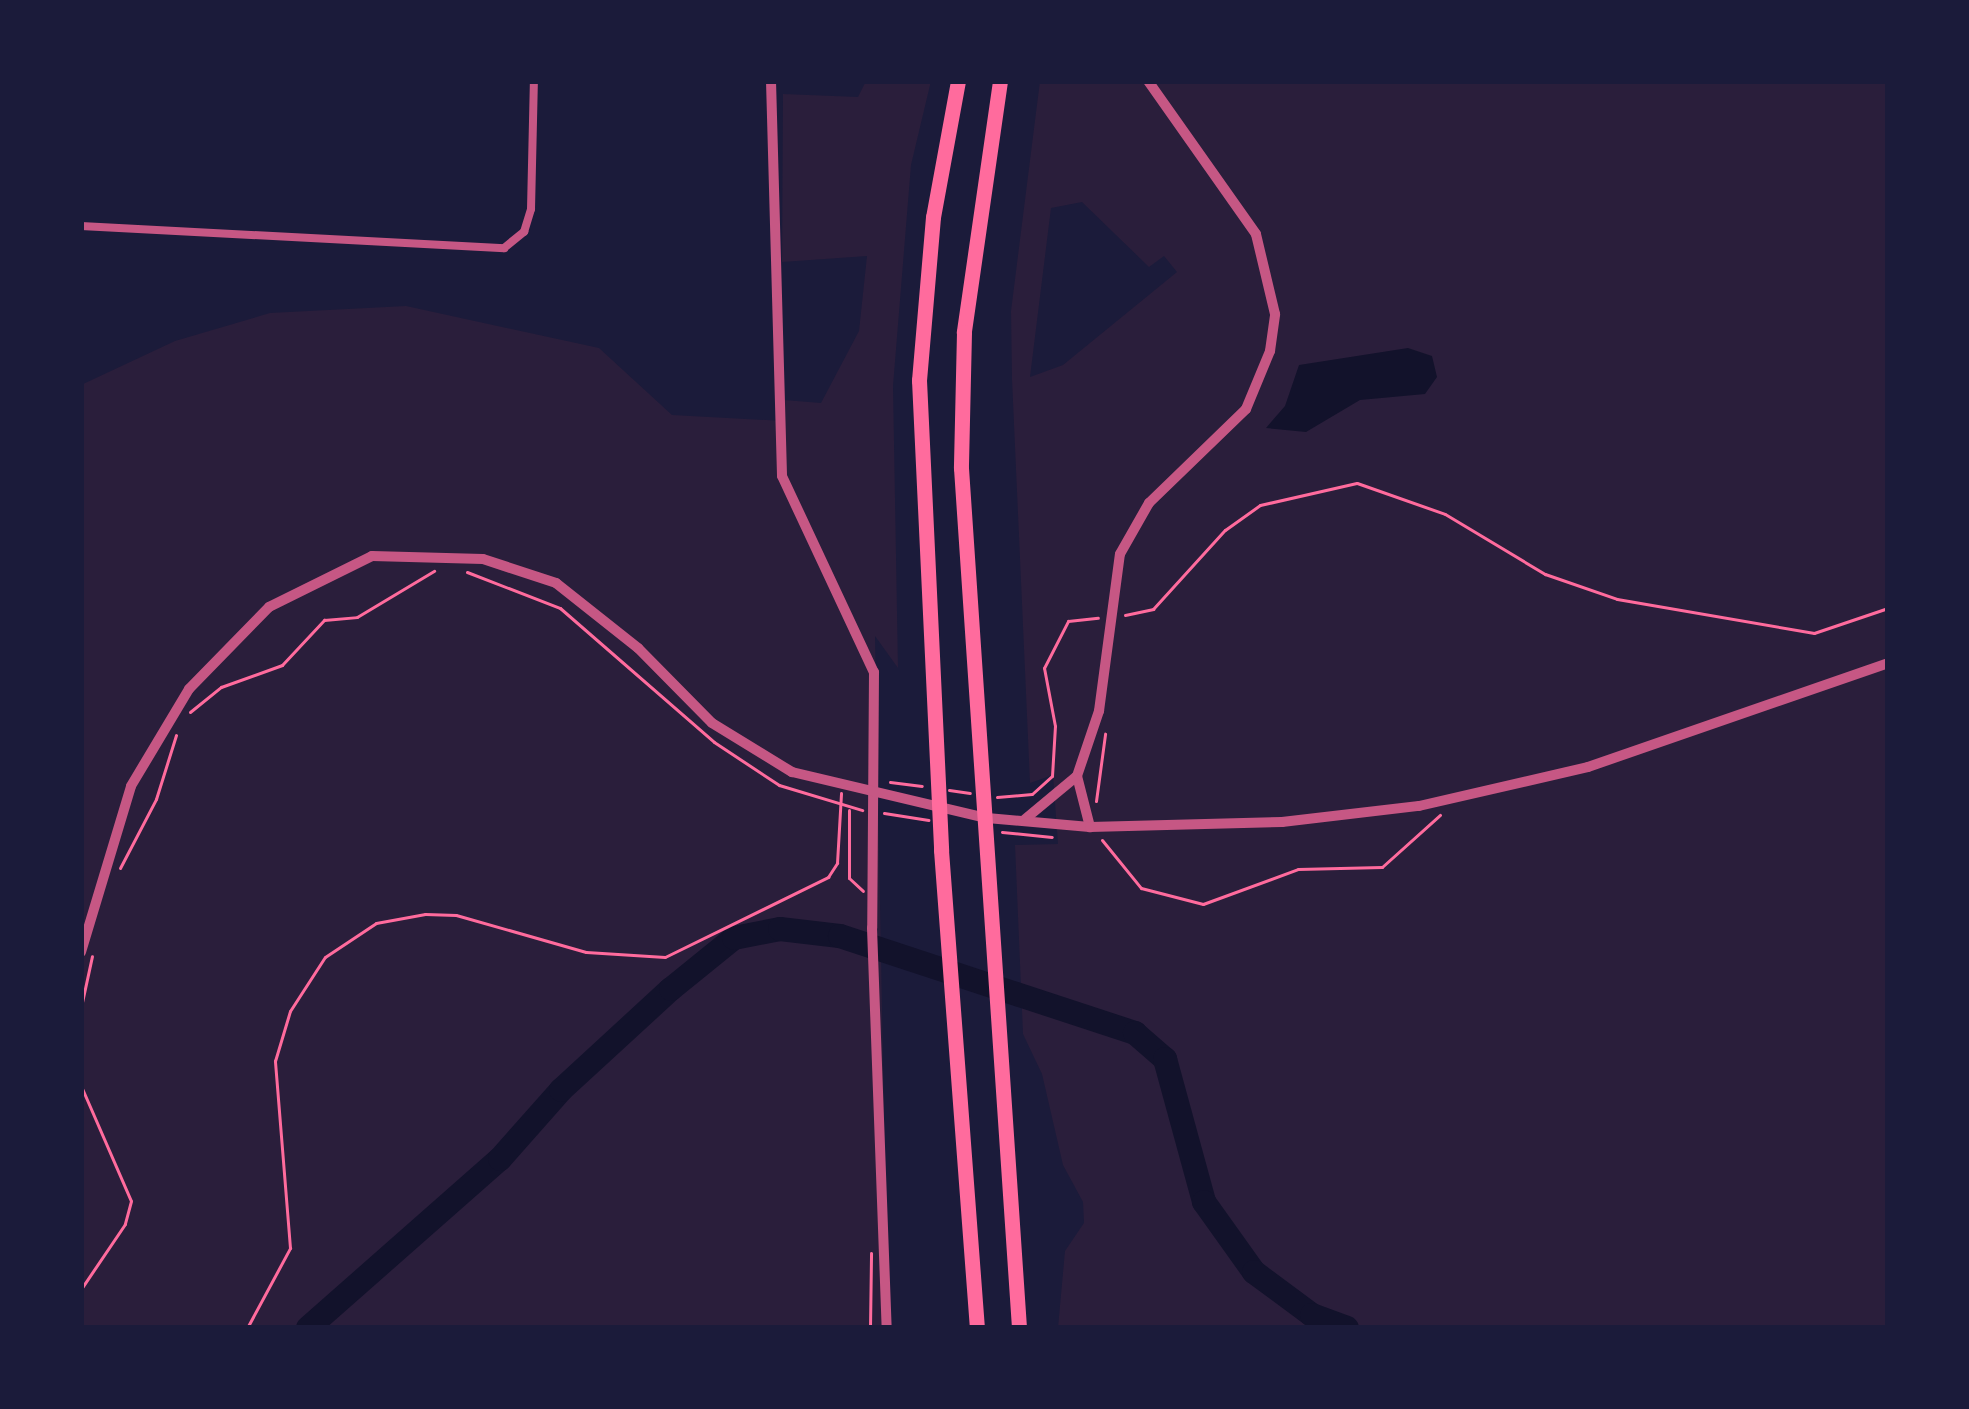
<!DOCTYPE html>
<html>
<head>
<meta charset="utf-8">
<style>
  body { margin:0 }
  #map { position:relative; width:1969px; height:1409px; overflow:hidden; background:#1b1b3a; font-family:"Titillium Web",sans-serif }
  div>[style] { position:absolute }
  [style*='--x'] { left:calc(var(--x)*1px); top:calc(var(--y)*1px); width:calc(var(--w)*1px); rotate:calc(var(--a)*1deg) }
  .green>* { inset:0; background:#2a1e3b }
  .water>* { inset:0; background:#12122b }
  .river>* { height:24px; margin:-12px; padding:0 12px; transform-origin:12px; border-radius:12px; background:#12122b }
  .path>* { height:3px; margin:-1.5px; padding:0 1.5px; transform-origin:1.5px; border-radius:1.5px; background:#ff6b9d }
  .minor>* { height:8px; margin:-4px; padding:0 4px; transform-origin:4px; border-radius:4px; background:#c65784 }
  .tertiary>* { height:10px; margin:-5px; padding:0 5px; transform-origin:5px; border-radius:5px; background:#c65784 }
  .motorway>* { height:15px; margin:-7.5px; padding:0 7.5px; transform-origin:7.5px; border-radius:7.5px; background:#ff6b9d }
  span { translate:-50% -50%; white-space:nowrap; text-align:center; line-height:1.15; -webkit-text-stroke:12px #1b1b3a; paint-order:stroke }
  .frame { position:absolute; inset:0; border:84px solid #1b1b3a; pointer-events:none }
</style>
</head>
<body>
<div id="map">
  <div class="green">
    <div style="clip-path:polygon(866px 81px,931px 81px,911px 165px,893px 386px,898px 668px,875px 636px,888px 1328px,81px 1328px,81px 385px,175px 341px,270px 313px,406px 306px,599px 348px,672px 415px,785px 421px,784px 400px,821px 403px,859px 331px,867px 256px,782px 262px,783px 94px,858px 97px)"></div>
    <div style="clip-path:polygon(evenodd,1040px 81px,1888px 81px,1888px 1328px,1058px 1328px,1065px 1251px,1084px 1223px,1083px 1202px,1063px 1165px,1042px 1074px,1023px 1034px,1015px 845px,1058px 844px,1053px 775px,1030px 783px,1012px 379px,1011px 311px,1040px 81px,1082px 202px,1149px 267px,1164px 256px,1177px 272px,1063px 365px,1030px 377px,1051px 208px,1082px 202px)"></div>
  </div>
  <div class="water">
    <div style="clip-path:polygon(1408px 348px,1432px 356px,1437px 377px,1425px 394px,1360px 400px,1306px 432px,1266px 428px,1285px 406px,1299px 365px)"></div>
  </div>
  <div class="river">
    <div style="--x:308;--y:1328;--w:256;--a:-41.4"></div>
    <div style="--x:500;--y:1159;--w:92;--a:-48.5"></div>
    <div style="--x:561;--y:1090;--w:149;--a:-42.6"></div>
    <div style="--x:671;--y:989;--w:81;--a:-39"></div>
    <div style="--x:734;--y:938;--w:47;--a:-11.1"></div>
    <div style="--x:780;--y:929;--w:60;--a:6.7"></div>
    <div style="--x:840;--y:936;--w:311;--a:18.2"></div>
    <div style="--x:1135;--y:1033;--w:40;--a:41"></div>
    <div style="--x:1165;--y:1059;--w:148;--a:74.7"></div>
    <div style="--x:1204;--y:1202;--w:86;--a:54.5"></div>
    <div style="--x:1254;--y:1272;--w:72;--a:36.6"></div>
    <div style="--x:1312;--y:1315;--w:37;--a:20"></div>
  </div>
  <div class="path">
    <div style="--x:467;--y:572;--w:100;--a:21.2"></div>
    <div style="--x:560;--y:608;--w:204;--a:41"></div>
    <div style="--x:714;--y:742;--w:78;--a:33.5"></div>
    <div style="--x:779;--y:785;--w:87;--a:16.8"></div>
    <div style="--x:1125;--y:615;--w:29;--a:-12"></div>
    <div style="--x:1153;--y:609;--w:107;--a:-47.7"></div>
    <div style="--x:1225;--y:530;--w:43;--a:-35.5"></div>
    <div style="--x:1260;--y:505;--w:99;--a:-12.8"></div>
    <div style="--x:1357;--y:483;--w:93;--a:19.4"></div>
    <div style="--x:1445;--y:514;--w:117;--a:31"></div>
    <div style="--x:1545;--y:574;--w:76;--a:19.1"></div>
    <div style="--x:1617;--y:599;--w:200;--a:9.8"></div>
    <div style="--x:1814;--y:633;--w:78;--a:-18.7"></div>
    <div style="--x:190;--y:712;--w:40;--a:-39"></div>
    <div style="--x:221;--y:687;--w:65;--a:-19.8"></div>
    <div style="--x:282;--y:665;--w:62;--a:-47"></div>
    <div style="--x:324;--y:620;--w:33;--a:-5"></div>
    <div style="--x:357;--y:617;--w:90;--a:-30.9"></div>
    <div style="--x:890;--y:782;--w:32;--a:7"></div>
    <div style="--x:949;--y:790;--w:21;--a:8"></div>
    <div style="--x:997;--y:797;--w:35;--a:-5"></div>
    <div style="--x:1032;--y:794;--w:27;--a:-42"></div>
    <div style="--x:1052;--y:776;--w:50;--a:-86.6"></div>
    <div style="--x:1055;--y:726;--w:59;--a:-100.7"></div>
    <div style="--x:1044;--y:668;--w:53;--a:-62.9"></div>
    <div style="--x:1068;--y:621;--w:30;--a:-6"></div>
    <div style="--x:1096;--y:801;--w:68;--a:-82.3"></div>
    <div style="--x:849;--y:810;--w:68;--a:90"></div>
    <div style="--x:849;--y:878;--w:19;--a:43"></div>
    <div style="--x:884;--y:813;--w:45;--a:9"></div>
    <div style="--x:1002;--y:832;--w:50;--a:5.7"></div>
    <div style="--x:1102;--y:840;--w:62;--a:50.9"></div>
    <div style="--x:1141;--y:888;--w:64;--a:14.5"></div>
    <div style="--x:1203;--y:904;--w:101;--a:-20.2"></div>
    <div style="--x:1298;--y:869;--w:84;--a:-1.4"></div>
    <div style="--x:1382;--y:867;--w:78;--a:-41.9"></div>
    <div style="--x:120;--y:868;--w:78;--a:-62.4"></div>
    <div style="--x:156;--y:799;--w:67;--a:-72.6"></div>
    <div style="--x:81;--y:1007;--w:52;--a:-77.8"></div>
    <div style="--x:81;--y:1086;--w:125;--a:66.5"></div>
    <div style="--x:131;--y:1201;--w:24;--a:105"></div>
    <div style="--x:125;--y:1224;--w:78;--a:124.1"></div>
    <div style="--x:247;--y:1328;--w:91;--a:-61.7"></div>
    <div style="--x:290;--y:1248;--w:188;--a:-94.6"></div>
    <div style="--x:275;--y:1061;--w:52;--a:-73.3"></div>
    <div style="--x:290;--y:1011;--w:64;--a:-57.1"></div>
    <div style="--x:325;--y:957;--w:61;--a:-33.7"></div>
    <div style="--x:376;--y:923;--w:50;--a:-10.4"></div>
    <div style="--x:425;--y:914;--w:31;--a:2"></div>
    <div style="--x:456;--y:915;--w:135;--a:15.9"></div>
    <div style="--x:586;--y:952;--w:79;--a:3.6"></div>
    <div style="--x:665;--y:957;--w:182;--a:-26.1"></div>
    <div style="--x:828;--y:877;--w:17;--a:-57"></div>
    <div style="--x:837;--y:863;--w:70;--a:-86.7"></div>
    <div style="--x:870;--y:1328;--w:75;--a:-89.2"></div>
  </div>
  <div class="minor">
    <div style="--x:81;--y:226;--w:424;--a:3"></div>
    <div style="--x:504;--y:248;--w:26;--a:-39"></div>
    <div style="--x:524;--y:232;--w:24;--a:-73"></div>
    <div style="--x:531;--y:209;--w:128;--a:-88.7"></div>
  </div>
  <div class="tertiary">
    <div style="--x:771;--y:81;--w:395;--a:88.4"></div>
    <div style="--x:782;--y:476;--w:217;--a:64.9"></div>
    <div style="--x:874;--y:672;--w:256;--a:90.4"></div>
    <div style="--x:872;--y:928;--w:400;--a:87.9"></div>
    <div style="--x:1077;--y:776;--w:53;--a:75.7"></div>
    <div style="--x:1024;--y:820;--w:69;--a:-39.7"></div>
    <div style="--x:1077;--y:776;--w:69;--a:-71.3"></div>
    <div style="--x:1099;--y:711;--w:158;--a:-82.4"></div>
    <div style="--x:1120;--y:554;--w:59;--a:-60.4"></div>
    <div style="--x:1149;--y:503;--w:135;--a:-44.1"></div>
    <div style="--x:1246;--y:409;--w:63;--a:-67.5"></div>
    <div style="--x:1270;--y:351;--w:37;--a:-82"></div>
    <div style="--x:1275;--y:314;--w:82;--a:-103.4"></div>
    <div style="--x:1256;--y:234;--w:187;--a:-125.2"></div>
    <div style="--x:81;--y:952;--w:173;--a:-73.2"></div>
    <div style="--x:131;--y:786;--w:113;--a:-59.1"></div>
    <div style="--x:189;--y:689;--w:115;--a:-45.7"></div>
    <div style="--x:269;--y:607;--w:115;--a:-26.3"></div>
    <div style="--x:372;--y:556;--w:111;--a:1.5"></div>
    <div style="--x:483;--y:559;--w:77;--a:18.2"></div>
    <div style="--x:556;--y:583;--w:105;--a:38.4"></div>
    <div style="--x:638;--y:648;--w:105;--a:45.4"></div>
    <div style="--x:712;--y:723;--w:94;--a:31.5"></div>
    <div style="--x:792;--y:772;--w:200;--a:13.3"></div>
    <div style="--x:987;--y:818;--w:103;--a:5"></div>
    <div style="--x:1090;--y:827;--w:192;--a:-1.5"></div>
    <div style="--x:1282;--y:822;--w:138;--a:-6.7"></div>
    <div style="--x:1419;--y:806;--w:173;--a:-13"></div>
    <div style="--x:1588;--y:767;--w:318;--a:-19.1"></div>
  </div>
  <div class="motorway">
    <div style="--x:958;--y:81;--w:138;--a:100.4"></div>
    <div style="--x:933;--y:217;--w:164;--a:94.9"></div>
    <div style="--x:919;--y:380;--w:471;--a:87.3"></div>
    <div style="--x:941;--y:850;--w:479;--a:85.7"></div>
    <div style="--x:1000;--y:81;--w:254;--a:98.2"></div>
    <div style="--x:964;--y:332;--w:136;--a:91.3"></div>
    <div style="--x:961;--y:468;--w:862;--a:86.14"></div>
  </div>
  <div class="frame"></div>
</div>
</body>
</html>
